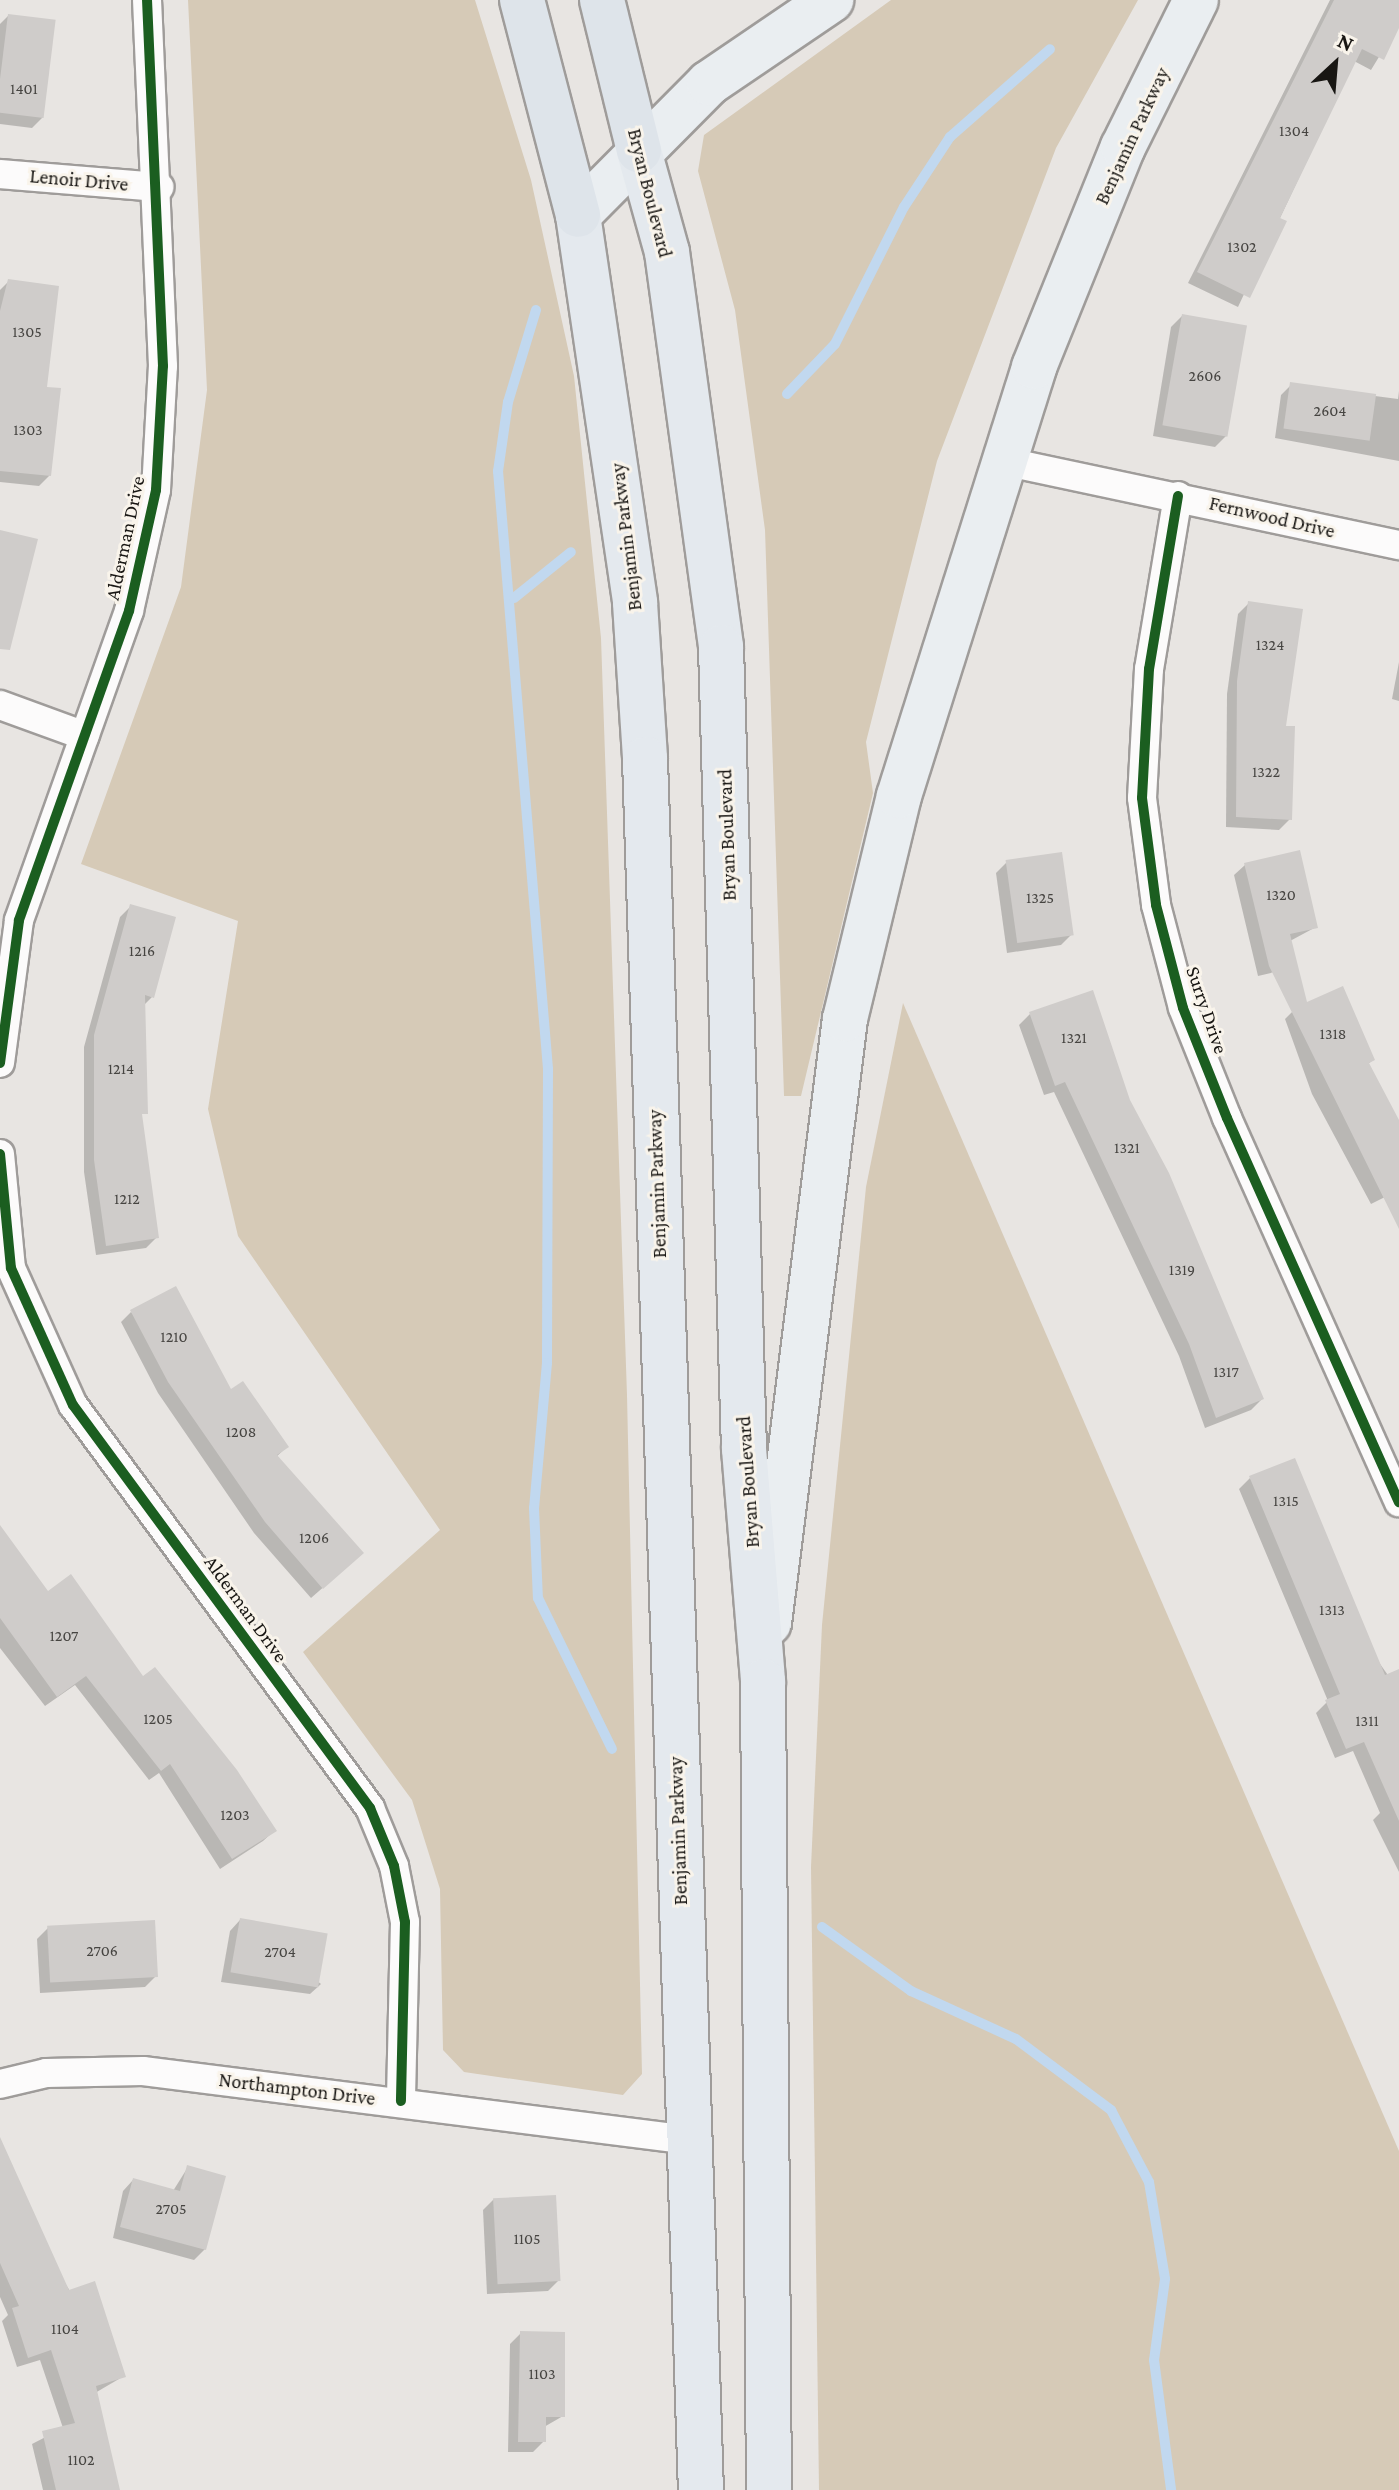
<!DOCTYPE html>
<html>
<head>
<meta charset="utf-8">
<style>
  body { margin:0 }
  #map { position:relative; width:1399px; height:2490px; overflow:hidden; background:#e8e5e2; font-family:"Crimson Pro",serif }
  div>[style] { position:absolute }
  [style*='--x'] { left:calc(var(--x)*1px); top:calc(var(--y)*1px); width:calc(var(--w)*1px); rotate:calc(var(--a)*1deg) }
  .green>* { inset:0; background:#d6cab7 }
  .shadow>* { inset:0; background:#0003 }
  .stream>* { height:10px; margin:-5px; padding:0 5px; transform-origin:5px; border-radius:5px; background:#c1d8ef }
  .building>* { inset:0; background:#cfccca; transform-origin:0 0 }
  .roads { filter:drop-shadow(2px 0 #9f9c9a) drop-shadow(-2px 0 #9f9c9a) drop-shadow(0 2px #9f9c9a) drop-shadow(0 -2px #9f9c9a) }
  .minor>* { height:28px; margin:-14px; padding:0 14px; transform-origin:14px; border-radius:14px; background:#fcfbfb }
  .primary>* { height:44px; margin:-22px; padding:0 22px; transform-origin:22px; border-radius:22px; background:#eaeef1 }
  .trunk>* { height:44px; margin:-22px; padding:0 22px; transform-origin:22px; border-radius:22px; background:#e4e9ee }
  .motorway>* { height:44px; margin:-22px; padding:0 22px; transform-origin:22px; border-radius:22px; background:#dee4ea }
  .cycleway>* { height:10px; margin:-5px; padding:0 5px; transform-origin:5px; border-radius:5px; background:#1b5e20 }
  span { translate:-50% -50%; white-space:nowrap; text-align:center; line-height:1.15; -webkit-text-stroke:6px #f9f4eb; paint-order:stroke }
  .number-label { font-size:16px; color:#464441 }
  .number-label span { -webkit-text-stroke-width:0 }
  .street-label { font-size:20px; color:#181613 }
  .north { position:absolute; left:1295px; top:24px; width:80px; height:80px; -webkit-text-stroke:6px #f9f4eb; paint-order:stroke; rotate:26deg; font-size:22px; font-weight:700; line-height:32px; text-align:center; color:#181613 }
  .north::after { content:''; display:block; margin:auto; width:28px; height:36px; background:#181613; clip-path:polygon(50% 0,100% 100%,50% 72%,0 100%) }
</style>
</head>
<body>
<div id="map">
  <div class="green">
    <div style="clip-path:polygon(188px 0,475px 0,531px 180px,574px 376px,601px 638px,627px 1395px,642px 2074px,623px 2095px,464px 2072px,443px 2050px,440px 1889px,412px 1800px,303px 1652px,440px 1530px,238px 1236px,208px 1109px,238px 921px,81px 864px,181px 587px,207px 390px)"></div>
    <div style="clip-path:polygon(891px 0,1138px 0,1056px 148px,937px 461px,866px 742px,873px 793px,801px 1096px,784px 1096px,765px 530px,735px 310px,698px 171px,704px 135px)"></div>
    <div style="clip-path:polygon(903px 1003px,1399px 2151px,1399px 2490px,819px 2490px,811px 1867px,822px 1625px,866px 1187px)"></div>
  </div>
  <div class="shadow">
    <div style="clip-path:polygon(1330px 0,1386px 0,1399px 6px,1399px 24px,1371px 70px,1354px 61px,1238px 307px,1188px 283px)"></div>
    <div style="clip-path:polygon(8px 16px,43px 117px,32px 128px,0 124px,0 24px)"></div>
    <div style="clip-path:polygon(9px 281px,44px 389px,50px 475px,39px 486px,0 482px,0 290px)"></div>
    <div style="clip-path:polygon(1182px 316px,1226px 436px,1215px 447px,1153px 436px,1171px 327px)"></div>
    <div style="clip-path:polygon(1291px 385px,1398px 399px,1399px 391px,1399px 461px,1275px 438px,1281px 395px)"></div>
    <div style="clip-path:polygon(1249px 603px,1284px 728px,1290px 819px,1279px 830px,1226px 827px,1227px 694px,1238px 614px)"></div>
    <div style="clip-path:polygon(1399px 662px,1399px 701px,1392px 699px)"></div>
    <div style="clip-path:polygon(1007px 862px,1072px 934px,1061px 945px,1007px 953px,996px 873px)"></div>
    <div style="clip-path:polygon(1245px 865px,1316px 927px,1290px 941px,1283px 970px,1258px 976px,1234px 875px)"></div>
    <div style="clip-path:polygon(131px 906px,152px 997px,143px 1006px,140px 1119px,157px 1237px,146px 1248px,96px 1255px,84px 1172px,84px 1047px,120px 917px)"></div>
    <div style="clip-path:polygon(1296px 1008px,1373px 1060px,1368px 1064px,1399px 1125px,1399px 1190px,1371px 1204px,1312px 1094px,1285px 1019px)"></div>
    <div style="clip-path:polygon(1030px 1014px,1128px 1101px,1262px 1399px,1251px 1410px,1205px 1428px,1179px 1356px,1054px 1092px,1044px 1095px,1019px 1025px)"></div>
    <div style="clip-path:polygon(131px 1312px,287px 1447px,276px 1457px,350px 1564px,311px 1598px,254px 1533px,158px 1393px,121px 1322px)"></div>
    <div style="clip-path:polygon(1250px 1478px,1399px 1691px,1399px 1872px,1373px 1820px,1380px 1813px,1353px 1751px,1335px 1758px,1316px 1713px,1328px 1701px,1239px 1489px)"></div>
    <div style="clip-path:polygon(0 1528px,47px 1594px,143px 1679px,274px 1831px,263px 1841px,220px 1869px,159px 1773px,149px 1780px,75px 1685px,45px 1706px,0 1648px)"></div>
    <div style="clip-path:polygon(240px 1920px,321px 1984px,310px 1994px,221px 1982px,230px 1931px)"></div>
    <div style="clip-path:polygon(48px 1928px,156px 1976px,145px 1987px,40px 1993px,37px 1939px)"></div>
    <div style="clip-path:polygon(188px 2167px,205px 2249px,194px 2260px,113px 2238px,123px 2191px,133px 2180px,173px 2191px)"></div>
    <div style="clip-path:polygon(0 2181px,124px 2376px,95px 2393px,118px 2490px,43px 2490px,32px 2444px,63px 2428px,40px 2360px,17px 2367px,2px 2321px,8px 2315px,0 2297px)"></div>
    <div style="clip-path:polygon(494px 2199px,559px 2280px,548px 2291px,487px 2294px,483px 2210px)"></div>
    <div style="clip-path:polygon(521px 2333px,563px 2416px,544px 2427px,544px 2441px,533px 2452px,508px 2452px,510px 2344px)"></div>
  </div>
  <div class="stream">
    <div style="--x:536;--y:310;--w:96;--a:106.9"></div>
    <div style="--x:508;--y:402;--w:70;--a:98.2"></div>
    <div style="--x:498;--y:471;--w:600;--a:85.22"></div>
    <div style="--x:548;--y:1069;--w:294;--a:90.2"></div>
    <div style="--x:547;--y:1363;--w:146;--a:95.1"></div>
    <div style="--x:534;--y:1508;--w:90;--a:87.5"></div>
    <div style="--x:538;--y:1598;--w:168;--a:63.9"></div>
    <div style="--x:787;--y:394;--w:69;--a:-46.2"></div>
    <div style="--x:835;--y:344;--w:153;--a:-63.3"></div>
    <div style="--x:904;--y:207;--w:84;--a:-56.7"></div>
    <div style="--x:950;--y:137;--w:133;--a:-41.3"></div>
    <div style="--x:514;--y:598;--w:73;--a:-38.9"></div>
    <div style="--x:822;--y:1927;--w:110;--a:35.7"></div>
    <div style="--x:911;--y:1991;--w:115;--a:24.6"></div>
    <div style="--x:1016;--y:2039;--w:119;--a:36.8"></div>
    <div style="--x:1111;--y:2110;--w:81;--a:62.2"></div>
    <div style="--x:1149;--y:2182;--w:98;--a:80.6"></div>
    <div style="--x:1165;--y:2279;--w:82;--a:97.7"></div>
    <div style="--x:1154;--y:2360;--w:131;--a:82.5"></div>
  </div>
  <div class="building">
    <div style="clip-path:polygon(1334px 0,1399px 0,1399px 28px,1384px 60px,1362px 49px,1280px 218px,1287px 221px,1250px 298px,1197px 272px)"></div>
    <div style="left:8px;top:14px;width:48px;height:99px;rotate:7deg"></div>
    <div style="clip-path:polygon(8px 279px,59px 286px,47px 387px,61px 388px,51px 476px,0 471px,0 311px)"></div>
    <div style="left:1182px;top:314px;width:66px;height:113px;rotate:10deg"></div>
    <div style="left:1290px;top:382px;width:87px;height:47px;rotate:8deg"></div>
    <div style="clip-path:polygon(0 530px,38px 539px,10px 650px,0 649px)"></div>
    <div style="clip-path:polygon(1248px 601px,1303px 609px,1286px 726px,1295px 726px,1292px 820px,1236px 817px,1237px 681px)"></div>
    <div style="clip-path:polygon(1300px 850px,1318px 928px,1290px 934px,1307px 1002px,1343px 986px,1375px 1060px,1369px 1063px,1399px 1120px,1399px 1229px,1269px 966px,1244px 863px)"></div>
    <div style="left:1062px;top:852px;width:84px;height:57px;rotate:82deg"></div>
    <div style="clip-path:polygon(130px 904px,176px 917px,154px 998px,145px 995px,148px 1114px,142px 1114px,159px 1238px,106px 1246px,94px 1160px,94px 1035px)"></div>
    <div style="clip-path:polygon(1093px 990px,1130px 1100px,1169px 1173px,1264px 1399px,1216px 1418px,1189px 1344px,1065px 1082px,1055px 1086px,1029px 1012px)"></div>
    <div style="clip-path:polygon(176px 1286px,231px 1389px,243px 1381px,289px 1447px,277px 1455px,364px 1553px,323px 1589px,265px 1522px,168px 1382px,130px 1310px)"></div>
    <div style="clip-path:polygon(1295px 1458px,1385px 1675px,1399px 1669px,1399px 1821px,1364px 1742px,1346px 1749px,1325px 1700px,1340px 1694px,1249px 1476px)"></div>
    <div style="clip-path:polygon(0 1525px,48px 1591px,71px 1574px,143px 1676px,155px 1667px,237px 1770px,277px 1831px,232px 1859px,170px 1764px,161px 1771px,86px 1676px,57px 1697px,0 1618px)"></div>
    <div style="left:240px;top:1918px;width:89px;height:55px;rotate:10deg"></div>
    <div style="left:155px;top:1920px;width:57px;height:108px;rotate:87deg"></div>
    <div style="clip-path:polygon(0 2137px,69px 2290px,95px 2281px,126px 2377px,96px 2386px,120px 2490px,56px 2490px,42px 2431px,75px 2423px,51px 2350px,28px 2358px,12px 2308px,19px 2306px,0 2263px)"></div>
    <div style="clip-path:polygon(187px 2165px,226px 2176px,206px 2250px,120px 2227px,133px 2178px,180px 2191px)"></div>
    <div style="left:556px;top:2195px;width:86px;height:63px;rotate:87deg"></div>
    <div style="clip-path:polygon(520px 2331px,565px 2332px,565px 2417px,546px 2417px,546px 2442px,518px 2442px)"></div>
  </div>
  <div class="roads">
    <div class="minor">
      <div style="--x:0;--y:174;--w:160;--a:4.7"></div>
      <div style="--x:1003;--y:461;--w:405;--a:12"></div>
      <div style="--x:1178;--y:496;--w:175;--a:99.5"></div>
      <div style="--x:1149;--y:669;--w:129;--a:93.1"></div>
      <div style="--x:1142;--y:798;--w:108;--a:82.5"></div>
      <div style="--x:1156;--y:905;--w:106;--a:75.3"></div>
      <div style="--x:1183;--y:1008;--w:118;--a:68.2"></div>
      <div style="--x:1227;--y:1118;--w:421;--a:65.9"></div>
      <div style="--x:0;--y:705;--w:90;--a:20"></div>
      <div style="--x:0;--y:1063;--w:144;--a:-82.4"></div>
      <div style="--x:19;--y:920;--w:328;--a:-70.4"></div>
      <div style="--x:129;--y:611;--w:124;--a:-77.4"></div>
      <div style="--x:156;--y:490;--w:124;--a:-86.8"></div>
      <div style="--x:163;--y:366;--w:366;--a:-92.5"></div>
      <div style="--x:0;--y:1154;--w:115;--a:84.5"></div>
      <div style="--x:11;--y:1268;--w:150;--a:65.7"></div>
      <div style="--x:73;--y:1405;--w:501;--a:53.61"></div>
      <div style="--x:370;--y:1808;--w:63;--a:67.5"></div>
      <div style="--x:394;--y:1866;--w:57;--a:78.9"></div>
      <div style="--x:405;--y:1922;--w:179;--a:91.3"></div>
      <div style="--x:0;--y:2084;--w:47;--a:-13.4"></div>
      <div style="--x:46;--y:2073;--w:97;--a:-1.2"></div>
      <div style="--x:143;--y:2071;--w:550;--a:7.2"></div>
    </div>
    <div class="primary">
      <div style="--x:578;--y:215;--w:186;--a:-45.2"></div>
      <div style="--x:709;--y:83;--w:148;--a:-34.2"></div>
      <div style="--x:769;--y:1623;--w:609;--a:-82.83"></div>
      <div style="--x:845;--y:1019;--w:229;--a:-76.4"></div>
      <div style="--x:899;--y:796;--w:450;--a:-72.5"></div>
      <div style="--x:1034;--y:367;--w:237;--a:-68"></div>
      <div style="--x:1123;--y:147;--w:164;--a:-63.6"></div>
    </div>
    <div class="trunk">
      <div style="--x:639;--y:151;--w:105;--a:74.5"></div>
      <div style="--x:667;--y:252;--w:399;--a:82.2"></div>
      <div style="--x:721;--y:647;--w:802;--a:88.36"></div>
      <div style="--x:744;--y:1449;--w:233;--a:85.3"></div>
      <div style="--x:763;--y:1681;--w:809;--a:89.58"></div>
      <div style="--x:578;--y:215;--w:392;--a:81.6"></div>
      <div style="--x:635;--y:603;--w:156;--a:86.3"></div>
      <div style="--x:645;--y:759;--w:1732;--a:88.15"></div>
    </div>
    <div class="motorway">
      <div style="--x:522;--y:0;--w:222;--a:75.4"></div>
      <div style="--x:602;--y:0;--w:155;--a:76.2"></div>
    </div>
  </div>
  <div class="cycleway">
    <div style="--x:1178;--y:496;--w:175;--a:99.5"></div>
    <div style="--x:1149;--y:669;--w:129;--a:93.1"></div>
    <div style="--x:1142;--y:798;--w:108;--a:82.5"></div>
    <div style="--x:1156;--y:905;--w:106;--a:75.3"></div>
    <div style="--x:1183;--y:1008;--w:118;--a:68.2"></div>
    <div style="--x:1227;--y:1118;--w:421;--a:65.9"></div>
    <div style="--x:0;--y:1063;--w:144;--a:-82.4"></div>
    <div style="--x:19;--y:920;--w:328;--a:-70.4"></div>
    <div style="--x:129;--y:611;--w:124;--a:-77.4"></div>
    <div style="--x:156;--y:490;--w:124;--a:-86.8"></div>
    <div style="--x:163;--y:366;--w:366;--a:-92.5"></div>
    <div style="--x:0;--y:1154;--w:115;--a:84.5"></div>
    <div style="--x:11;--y:1268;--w:150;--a:65.7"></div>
    <div style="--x:73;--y:1405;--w:501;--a:53.61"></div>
    <div style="--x:370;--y:1808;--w:63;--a:67.5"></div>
    <div style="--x:394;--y:1866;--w:57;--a:78.9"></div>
    <div style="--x:405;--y:1922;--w:179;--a:91.3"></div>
  </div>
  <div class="number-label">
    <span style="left:24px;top:89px">1401</span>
    <span style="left:1294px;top:131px">1304</span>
    <span style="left:1242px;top:247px">1302</span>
    <span style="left:27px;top:332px">1305</span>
    <span style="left:1205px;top:376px">2606</span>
    <span style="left:1330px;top:411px">2604</span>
    <span style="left:28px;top:430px">1303</span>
    <span style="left:1270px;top:645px">1324</span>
    <span style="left:1266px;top:772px">1322</span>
    <span style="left:1281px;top:895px">1320</span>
    <span style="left:1040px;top:898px">1325</span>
    <span style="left:142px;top:951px">1216</span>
    <span style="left:1333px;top:1034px">1318</span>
    <span style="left:1074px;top:1038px">1321</span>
    <span style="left:121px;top:1069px">1214</span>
    <span style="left:1127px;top:1148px">1321</span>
    <span style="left:127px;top:1199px">1212</span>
    <span style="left:1182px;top:1270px">1319</span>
    <span style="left:174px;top:1337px">1210</span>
    <span style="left:1226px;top:1372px">1317</span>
    <span style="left:241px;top:1432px">1208</span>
    <span style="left:1286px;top:1501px">1315</span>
    <span style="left:314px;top:1538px">1206</span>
    <span style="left:1332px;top:1610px">1313</span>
    <span style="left:64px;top:1636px">1207</span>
    <span style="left:158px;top:1719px">1205</span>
    <span style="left:1367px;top:1721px">1311</span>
    <span style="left:235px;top:1815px">1203</span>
    <span style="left:102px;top:1951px">2706</span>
    <span style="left:280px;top:1952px">2704</span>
    <span style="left:171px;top:2209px">2705</span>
    <span style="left:527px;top:2239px">1105</span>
    <span style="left:65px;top:2329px">1104</span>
    <span style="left:542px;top:2374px">1103</span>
    <span style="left:81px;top:2460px">1102</span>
  </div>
  <div class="street-label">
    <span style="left:1132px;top:136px;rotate:-65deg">Benjamin Parkway</span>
    <span style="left:79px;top:180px;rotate:5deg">Lenoir Drive</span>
    <span style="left:650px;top:193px;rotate:76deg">Bryan Boulevard</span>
    <span style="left:1272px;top:517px;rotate:13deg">Fernwood Drive</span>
    <span style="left:626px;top:537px;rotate:-97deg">Benjamin Parkway</span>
    <span style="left:125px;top:538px;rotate:-78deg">Alderman Drive</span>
    <span style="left:727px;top:835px;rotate:-92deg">Bryan Boulevard</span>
    <span style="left:1207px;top:1010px;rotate:71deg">Surry Drive</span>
    <span style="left:657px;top:1184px;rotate:-92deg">Benjamin Parkway</span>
    <span style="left:748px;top:1482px;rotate:-94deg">Bryan Boulevard</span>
    <span style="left:246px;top:1609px;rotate:54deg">Alderman Drive</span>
    <span style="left:678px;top:1831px;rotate:-92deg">Benjamin Parkway</span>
    <span style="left:297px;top:2089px;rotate:7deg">Northampton Drive</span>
  </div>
  <div class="north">N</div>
</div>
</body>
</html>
